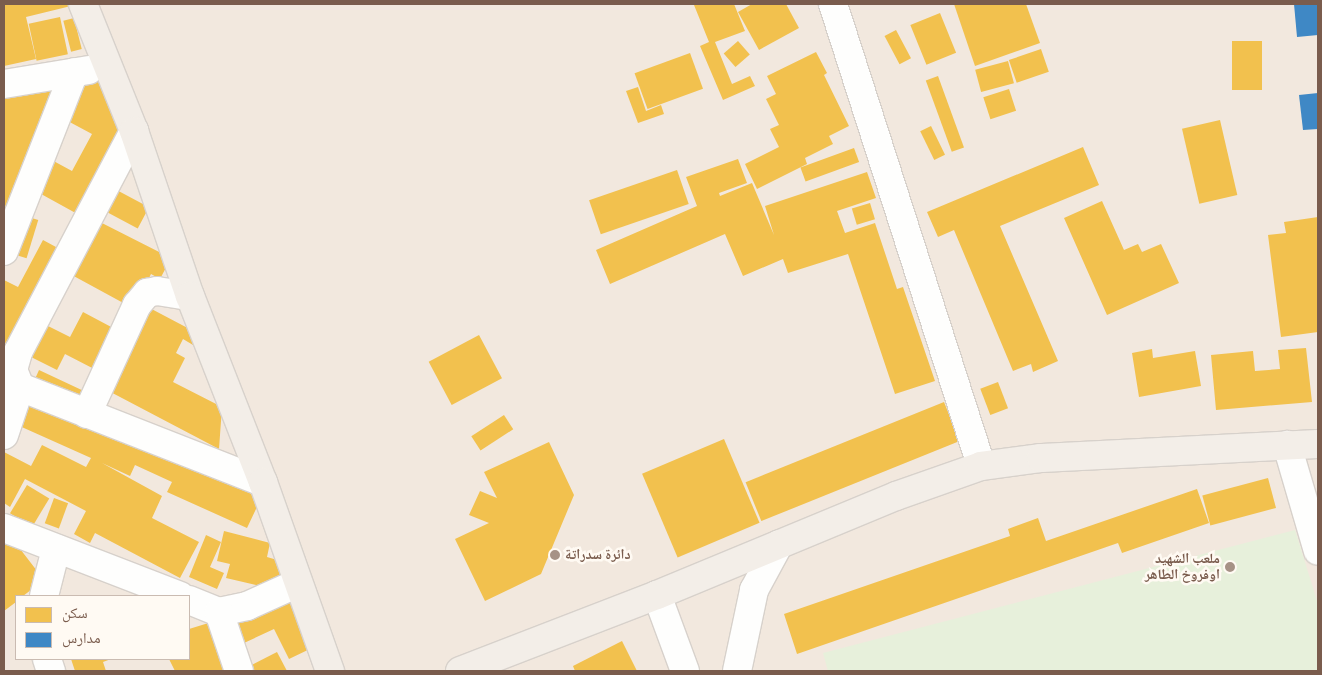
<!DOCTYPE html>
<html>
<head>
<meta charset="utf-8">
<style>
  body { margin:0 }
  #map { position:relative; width:1322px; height:675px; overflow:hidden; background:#f9f5f0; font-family:Signika,"Noto Naskh Arabic",sans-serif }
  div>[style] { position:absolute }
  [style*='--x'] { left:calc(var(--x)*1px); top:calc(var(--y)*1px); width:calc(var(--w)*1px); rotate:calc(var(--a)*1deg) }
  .residential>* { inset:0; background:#f2e8de }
  .green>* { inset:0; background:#e7f0db }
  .homes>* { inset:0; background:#f2c14e; transform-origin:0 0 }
  .schools>* { inset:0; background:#3f88c5 }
  .roads { filter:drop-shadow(1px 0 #d7d1cb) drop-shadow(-1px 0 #d7d1cb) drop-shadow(0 1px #d7d1cb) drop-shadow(0 -1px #d7d1cb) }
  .minor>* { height:28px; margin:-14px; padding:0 14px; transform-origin:14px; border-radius:14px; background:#fefefd }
  .major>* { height:28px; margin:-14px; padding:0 14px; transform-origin:14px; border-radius:14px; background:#f3eee8 }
  .dots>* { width:14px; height:14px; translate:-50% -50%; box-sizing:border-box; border:2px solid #fffaf3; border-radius:50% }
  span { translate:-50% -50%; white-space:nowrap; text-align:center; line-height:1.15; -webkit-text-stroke:5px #fffaf3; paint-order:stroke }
  .poi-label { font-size:14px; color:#7a5c4d; font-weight:700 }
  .left { translate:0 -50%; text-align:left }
  .right { translate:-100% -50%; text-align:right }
  .frame { position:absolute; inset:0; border:5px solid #7a5c4d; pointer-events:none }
  .legend { position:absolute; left:15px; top:595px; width:175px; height:65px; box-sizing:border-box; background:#fffaf3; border:1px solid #cabbb1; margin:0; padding:6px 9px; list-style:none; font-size:15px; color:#7a5c4d }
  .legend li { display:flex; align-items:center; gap:10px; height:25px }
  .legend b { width:25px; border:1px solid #cabbb1 }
</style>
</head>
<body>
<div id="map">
  <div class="residential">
    <div style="clip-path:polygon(evenodd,4px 4px,1318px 4px,1318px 671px,4px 671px,4px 4px,16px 596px,189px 596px,189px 659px,16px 659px,16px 596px)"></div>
  </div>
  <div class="green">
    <div style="clip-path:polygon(1295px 530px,1318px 604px,1318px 671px,828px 671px,823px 653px)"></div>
  </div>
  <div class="homes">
    <div style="clip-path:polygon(4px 4px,70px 4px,71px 6px,26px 17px,36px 59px,4px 66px)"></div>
    <div style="clip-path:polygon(734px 4px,745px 31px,715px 42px,732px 84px,750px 76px,755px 86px,723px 100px,700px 46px,709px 42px,694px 5px)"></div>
    <div style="clip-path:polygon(752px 4px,786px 4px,799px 28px,759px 50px,738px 12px)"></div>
    <div style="clip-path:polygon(954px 4px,1026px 4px,1040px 43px,975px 66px)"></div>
    <div style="left:940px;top:13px;width:43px;height:32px;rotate:68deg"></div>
    <div style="left:60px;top:17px;width:38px;height:32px;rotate:78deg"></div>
    <div style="left:74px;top:18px;width:32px;height:11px;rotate:76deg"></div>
    <div style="left:896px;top:30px;width:32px;height:13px;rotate:62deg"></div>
    <div style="left:738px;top:41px;width:18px;height:19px;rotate:49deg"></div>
    <div style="left:1232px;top:41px;width:30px;height:49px"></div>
    <div style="left:1041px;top:49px;width:24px;height:34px;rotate:71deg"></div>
    <div style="clip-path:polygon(816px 52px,827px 73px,824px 75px,849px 126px,829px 136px,833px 144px,805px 158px,807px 164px,757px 189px,745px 164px,779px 147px,770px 129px,779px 125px,766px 99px,776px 94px,767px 76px)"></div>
    <div style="left:690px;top:53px;width:38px;height:59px;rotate:70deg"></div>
    <div style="left:1008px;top:61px;width:23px;height:34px;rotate:75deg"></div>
    <div style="clip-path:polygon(88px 72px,114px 86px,106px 101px,124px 141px,81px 216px,32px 189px,48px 158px,72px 171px,92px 134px,64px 119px)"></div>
    <div style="left:938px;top:76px;width:76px;height:13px;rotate:70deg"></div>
    <div style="clip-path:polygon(638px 87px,646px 111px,661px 105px,664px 114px,638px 123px,626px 91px)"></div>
    <div style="left:1009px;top:89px;width:23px;height:27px;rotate:72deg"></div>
    <div style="clip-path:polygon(4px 91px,61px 92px,4px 236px)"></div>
    <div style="left:1220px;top:120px;width:77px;height:39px;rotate:77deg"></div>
    <div style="left:931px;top:126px;width:32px;height:12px;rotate:64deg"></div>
    <div style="clip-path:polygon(1083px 147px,1099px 185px,1000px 226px,1058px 361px,1033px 372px,1031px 364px,1013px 371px,954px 230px,938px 237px,927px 212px)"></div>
    <div style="left:854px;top:148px;width:15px;height:57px;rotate:70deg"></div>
    <div style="clip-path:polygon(738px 159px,747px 183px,719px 193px,720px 196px,752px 183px,774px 235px,765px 206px,867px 172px,876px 198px,837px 211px,845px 233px,875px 223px,897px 289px,903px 287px,935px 381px,895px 394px,848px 254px,788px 273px,783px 259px,743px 276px,725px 234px,610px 284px,596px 250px,697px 206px,686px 177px)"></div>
    <div style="left:677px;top:170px;width:36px;height:93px;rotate:71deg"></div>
    <div style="left:111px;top:187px;width:43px;height:24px;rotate:28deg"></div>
    <div style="clip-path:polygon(1102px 201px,1124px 250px,1138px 244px,1142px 252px,1161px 244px,1179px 283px,1107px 315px,1064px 218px)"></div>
    <div style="left:870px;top:203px;width:17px;height:19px;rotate:73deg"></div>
    <div style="left:22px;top:215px;width:17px;height:40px;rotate:17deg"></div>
    <div style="clip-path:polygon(1318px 217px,1318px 332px,1281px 337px,1268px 235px,1286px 233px,1284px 222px)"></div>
    <div style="clip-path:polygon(96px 220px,171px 258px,160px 279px,151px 274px,107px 363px,98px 371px,65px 354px,57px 370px,29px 356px,44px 324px,70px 337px,83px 312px,115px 329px,127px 305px,70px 274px)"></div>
    <div style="clip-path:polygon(43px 240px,56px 247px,55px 259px,12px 348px,4px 347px,4px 280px,18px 287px)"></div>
    <div style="clip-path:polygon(144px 305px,199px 334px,193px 345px,183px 339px,176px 353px,185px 358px,173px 382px,222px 407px,219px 449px,101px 387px)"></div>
    <div style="left:479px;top:335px;width:49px;height:57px;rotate:62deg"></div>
    <div style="clip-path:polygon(1306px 348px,1312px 402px,1216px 410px,1211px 355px,1253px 351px,1255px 371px,1280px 369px,1278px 350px)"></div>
    <div style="clip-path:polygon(1152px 349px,1153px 358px,1195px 351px,1201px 386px,1139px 397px,1132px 353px)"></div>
    <div style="clip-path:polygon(39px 370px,103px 400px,93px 421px,264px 492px,247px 528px,167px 492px,172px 482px,135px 465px,130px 476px,102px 463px,162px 496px,152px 518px,199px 542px,180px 578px,95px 533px,90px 543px,74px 534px,86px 511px,25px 479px,10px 507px,4px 503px,4px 452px,31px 466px,42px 445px,86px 467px,91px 458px,15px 424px)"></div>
    <div style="left:998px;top:382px;width:28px;height:19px;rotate:69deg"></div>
    <div style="left:944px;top:402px;width:42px;height:214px;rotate:68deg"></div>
    <div style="left:504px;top:415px;width:17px;height:39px;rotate:57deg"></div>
    <div style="left:724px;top:439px;width:91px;height:89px;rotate:67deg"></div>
    <div style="clip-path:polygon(549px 442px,574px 495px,541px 574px,485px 601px,455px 539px,489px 523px,469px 515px,480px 491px,497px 498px,484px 472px)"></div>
    <div style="left:1268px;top:478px;width:31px;height:68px;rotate:75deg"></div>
    <div style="left:27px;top:485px;width:26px;height:33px;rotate:31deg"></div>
    <div style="clip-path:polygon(1197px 489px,1209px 523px,1122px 553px,1118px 543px,797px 654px,784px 614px,1010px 536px,1008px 529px,1038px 518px,1046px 541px)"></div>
    <div style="left:54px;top:498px;width:15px;height:27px;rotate:20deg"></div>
    <div style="clip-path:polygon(4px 528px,44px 580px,23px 596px,16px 596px,16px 602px,4px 611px)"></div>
    <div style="clip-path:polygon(224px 531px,270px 543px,267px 557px,284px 562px,277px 590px,226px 578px,230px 564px,217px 561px)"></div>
    <div style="clip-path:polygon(206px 535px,221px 542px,210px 567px,224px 573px,217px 589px,189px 577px)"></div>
    <div style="clip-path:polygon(287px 590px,314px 647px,289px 659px,274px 629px,244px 643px,232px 616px)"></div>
    <div style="clip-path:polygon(215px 621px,230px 671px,175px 671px,169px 659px,189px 659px,189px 629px)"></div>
    <div style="clip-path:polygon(622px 641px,637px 671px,575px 671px,573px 666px)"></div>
    <div style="clip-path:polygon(277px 652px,287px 671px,248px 671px,246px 668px)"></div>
    <div style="clip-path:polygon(71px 659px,111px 659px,103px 662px,106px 671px,75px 671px)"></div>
  </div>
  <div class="schools">
    <div style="clip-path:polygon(1294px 4px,1318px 4px,1318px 35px,1297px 37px)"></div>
    <div style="clip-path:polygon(1318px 93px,1318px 129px,1303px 130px,1299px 95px)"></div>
  </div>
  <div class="roads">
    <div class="minor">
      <div style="--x:833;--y:4;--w:485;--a:72.2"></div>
      <div style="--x:4;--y:84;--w:86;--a:-9.4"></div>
      <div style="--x:4;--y:251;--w:192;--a:-68.6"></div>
      <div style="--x:20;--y:387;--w:261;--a:21.4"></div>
      <div style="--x:87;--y:414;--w:120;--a:-65.4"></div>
      <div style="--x:137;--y:305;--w:16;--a:-50"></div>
      <div style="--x:147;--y:293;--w:10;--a:-11"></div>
      <div style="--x:157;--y:291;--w:33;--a:9"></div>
      <div style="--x:4;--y:435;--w:51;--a:-71.6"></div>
      <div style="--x:20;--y:387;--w:18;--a:-112"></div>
      <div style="--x:13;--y:370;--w:19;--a:-74"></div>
      <div style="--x:18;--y:352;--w:250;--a:-62.3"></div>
      <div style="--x:1287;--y:445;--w:110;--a:73.7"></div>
      <div style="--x:4;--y:528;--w:189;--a:21.1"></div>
      <div style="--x:657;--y:595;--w:81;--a:69.8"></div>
      <div style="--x:44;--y:596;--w:49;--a:-75.7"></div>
      <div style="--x:189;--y:600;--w:32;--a:22"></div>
      <div style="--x:219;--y:612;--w:29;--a:-12"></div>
      <div style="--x:247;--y:606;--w:56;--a:-24.3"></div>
      <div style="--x:219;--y:612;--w:62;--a:71.3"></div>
      <div style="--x:47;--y:659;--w:13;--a:72"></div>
      <div style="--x:737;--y:671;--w:83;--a:-78.1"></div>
      <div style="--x:754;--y:590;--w:52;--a:-61.5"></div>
    </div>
    <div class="major">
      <div style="--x:83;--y:4;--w:137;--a:68.1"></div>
      <div style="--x:134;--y:131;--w:174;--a:71.3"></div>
      <div style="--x:190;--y:296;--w:200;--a:68.6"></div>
      <div style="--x:263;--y:482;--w:201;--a:70.5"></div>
      <div style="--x:460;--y:671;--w:211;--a:-21.1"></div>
      <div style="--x:657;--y:595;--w:259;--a:-22.5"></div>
      <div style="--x:896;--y:496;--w:90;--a:-19.4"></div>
      <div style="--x:981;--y:466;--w:61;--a:-7.6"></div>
      <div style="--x:1041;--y:458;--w:277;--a:-2.9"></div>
    </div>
  </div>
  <div class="dots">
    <div style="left:555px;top:555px;background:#a69286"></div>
    <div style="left:1230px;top:567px;background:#a69286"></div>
  </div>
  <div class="poi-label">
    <span class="left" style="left:565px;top:555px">دائرة سدراتة</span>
    <span class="right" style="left:1220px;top:567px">ملعب الشهيد<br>اوفروخ الطاهر</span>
  </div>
  <div class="frame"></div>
  <ul class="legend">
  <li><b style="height:14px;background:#f2c14e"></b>سكن</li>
  <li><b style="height:14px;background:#3f88c5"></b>مدارس</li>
  </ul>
</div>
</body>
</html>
